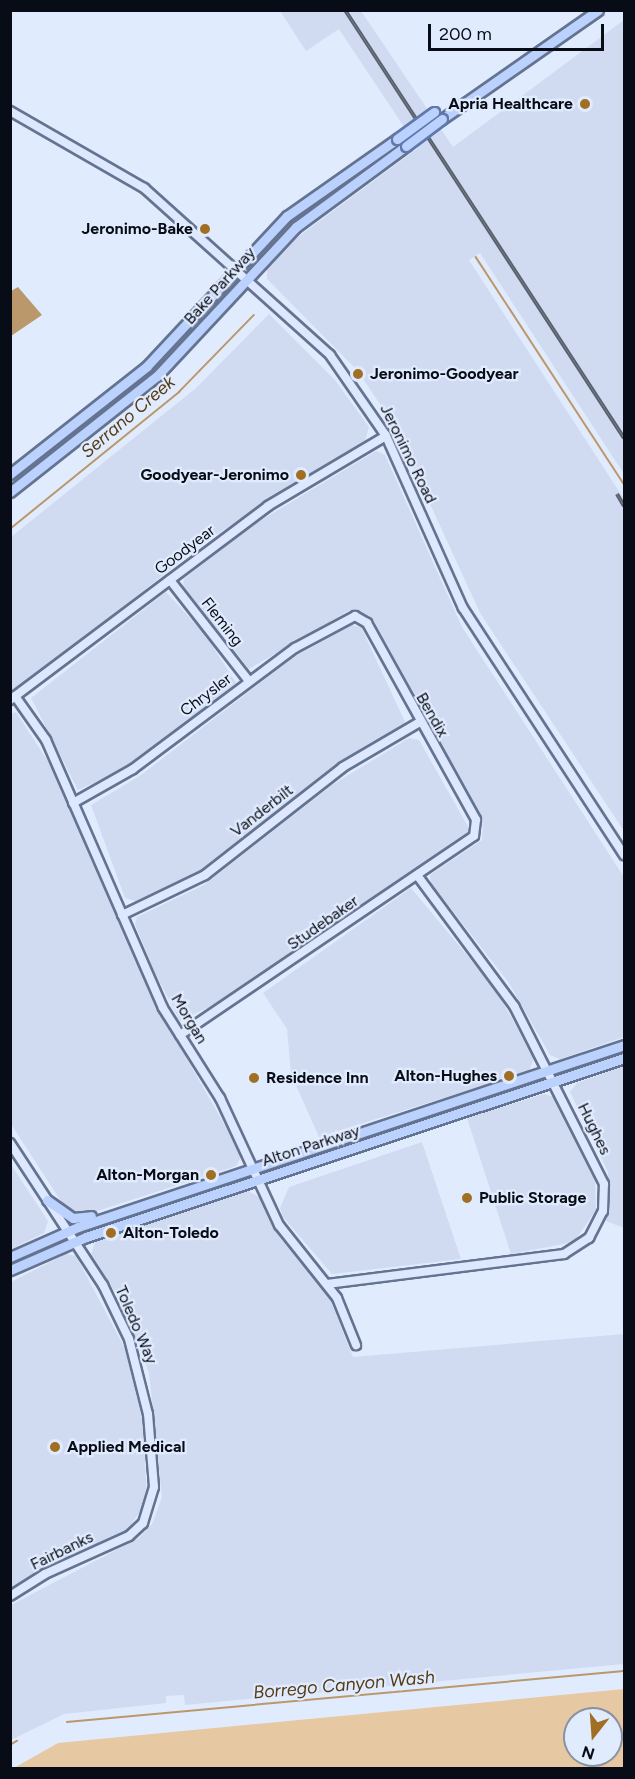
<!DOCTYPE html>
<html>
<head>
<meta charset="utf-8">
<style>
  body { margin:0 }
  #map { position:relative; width:635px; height:1779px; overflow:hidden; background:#e1ebfe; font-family:Figtree,sans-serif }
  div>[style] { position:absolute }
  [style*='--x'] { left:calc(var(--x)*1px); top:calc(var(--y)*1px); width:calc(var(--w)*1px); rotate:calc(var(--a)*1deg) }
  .built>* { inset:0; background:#d0dbf2 }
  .green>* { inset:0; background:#e6c8a2 }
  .water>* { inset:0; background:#bb986b }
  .stream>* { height:1.5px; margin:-0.75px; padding:0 0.75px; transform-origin:0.75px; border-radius:0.75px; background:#bb986b }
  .roads { filter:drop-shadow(2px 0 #64738f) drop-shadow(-2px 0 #64738f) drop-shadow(0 2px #64738f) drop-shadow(0 -2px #64738f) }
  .secondary>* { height:8px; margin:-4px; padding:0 4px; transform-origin:4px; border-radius:4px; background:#dde8ff }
  .primary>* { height:9px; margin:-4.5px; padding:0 4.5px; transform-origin:4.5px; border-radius:4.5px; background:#bcd2fe }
  .rail>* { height:4px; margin-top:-2px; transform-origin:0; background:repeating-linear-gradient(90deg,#e1ebfe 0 4.5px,#59606d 0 9px); box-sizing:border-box; border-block:2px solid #59606d }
  .bridges { filter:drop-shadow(2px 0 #5f79ad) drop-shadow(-2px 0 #5f79ad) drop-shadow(0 2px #5f79ad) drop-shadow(0 -2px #5f79ad) }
  .primary-bridge>* { height:9px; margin:-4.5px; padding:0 4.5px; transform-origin:4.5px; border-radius:4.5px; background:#bcd2fe }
  .dots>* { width:16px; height:16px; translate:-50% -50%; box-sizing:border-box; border:3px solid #e1ebfe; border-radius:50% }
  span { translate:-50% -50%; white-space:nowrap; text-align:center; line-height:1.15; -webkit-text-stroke:4.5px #e1ebfe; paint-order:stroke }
  .poi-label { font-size:16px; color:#070c16; font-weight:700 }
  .right { translate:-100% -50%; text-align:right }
  .left { translate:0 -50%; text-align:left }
  .street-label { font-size:16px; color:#070c16 }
  .water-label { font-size:18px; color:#553c17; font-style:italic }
  .frame { position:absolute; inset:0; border:12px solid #070c16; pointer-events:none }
  .north { position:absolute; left:563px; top:1707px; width:60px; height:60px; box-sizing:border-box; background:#e1ebfe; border:2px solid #8a92a1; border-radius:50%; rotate:197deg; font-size:16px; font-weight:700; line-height:24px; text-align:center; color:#070c16 }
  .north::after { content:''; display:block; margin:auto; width:21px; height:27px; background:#a06f23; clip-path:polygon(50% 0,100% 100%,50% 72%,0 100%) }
  .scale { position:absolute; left:428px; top:24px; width:176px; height:27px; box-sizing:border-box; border:3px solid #070c16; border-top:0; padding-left:8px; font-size:18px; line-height:21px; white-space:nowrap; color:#070c16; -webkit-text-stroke:4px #e1ebfe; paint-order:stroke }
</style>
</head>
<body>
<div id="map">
  <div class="built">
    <div style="clip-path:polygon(280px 11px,361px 11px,453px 147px,624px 20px,624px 474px,480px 253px,469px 260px,624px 499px,624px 831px,480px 613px,393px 423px,356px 369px,267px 279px,267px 268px,294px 240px,418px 148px,339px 29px,306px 51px)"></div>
    <div style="clip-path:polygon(269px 314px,335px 380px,369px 427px,365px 441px,209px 539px,11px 695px,11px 537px,196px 388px)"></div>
    <div style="clip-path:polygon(376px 451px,385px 455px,462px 627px,624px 877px,624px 1037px,560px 1059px,550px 1055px,509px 983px,431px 883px,430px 875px,482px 840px,483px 820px,373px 619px,350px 610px,249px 669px,183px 586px,184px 579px,253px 525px)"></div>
    <div style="clip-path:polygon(166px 592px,205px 634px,236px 683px,127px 768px,78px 790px,31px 698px)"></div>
    <div style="clip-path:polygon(352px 625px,361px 627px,406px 724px,338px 765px,191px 877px,136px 901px,125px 898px,91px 805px,141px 775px,294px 657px)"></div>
    <div style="clip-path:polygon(16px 712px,54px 771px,154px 1002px,242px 1155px,236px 1166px,85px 1215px,64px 1206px,11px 1124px,10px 714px)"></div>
    <div style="clip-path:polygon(409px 738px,419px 740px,470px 830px,238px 993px,180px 1021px,154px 971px,135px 924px,137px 917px,204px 885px,332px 785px)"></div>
    <div style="clip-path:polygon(411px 888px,496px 990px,534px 1058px,529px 1071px,319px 1137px,291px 1074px,287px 1029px,263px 993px)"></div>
    <div style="clip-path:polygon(624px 1066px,624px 1228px,606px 1221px,608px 1172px,570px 1092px,577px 1083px)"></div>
    <div style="clip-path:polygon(544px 1094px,554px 1097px,595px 1181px,596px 1210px,574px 1242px,511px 1254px,467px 1118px)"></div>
    <div style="clip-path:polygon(422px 1142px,461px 1259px,332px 1274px,283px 1217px,280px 1208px,289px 1187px)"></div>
    <div style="clip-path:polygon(10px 1163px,48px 1221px,44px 1233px,11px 1249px)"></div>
    <div style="clip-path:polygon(248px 1191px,259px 1197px,280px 1238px,328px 1294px,353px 1357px,624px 1334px,624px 1664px,185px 1705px,184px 1695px,166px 1696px,166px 1703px,64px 1714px,11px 1740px,11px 1605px,139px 1538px,152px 1524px,162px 1497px,149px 1373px,120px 1299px,91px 1255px,95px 1242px)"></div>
    <div style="clip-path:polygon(66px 1254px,76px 1256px,131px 1360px,143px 1420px,147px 1501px,126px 1532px,11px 1590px,11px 1282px)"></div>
  </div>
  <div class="green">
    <div style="clip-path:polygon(evenodd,624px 1689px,624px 1768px,14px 1768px,58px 1743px,624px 1689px,575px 1719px,611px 1719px,611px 1755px,575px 1755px,575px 1719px)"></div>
  </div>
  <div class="water">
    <div style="clip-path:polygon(18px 287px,42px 315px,11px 336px,11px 291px)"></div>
  </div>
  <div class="stream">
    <div style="--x:476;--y:257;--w:271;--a:56.9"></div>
    <div style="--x:10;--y:529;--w:218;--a:-39"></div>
    <div style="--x:179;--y:392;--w:107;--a:-45.8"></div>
    <div style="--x:67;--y:1722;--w:559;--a:-5.23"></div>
    <div style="--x:10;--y:1745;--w:8;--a:-30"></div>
  </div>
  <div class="roads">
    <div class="secondary">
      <div style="--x:10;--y:111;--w:155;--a:29.9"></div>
      <div style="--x:144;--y:188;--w:250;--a:41.9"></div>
      <div style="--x:330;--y:355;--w:98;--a:55.3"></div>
      <div style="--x:386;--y:436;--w:188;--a:65.9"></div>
      <div style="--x:463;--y:608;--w:295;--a:56.9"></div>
      <div style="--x:170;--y:580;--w:128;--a:52"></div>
      <div style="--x:15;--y:696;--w:54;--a:54.8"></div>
      <div style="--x:46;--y:740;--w:292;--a:66.4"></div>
      <div style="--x:163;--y:1008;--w:107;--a:57.7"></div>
      <div style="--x:220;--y:1098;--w:140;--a:65.1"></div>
      <div style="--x:279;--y:1225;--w:93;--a:51.5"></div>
      <div style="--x:337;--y:1298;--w:51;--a:68"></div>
      <div style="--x:10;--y:700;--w:323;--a:-36.9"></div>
      <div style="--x:268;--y:506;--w:137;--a:-30.7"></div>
      <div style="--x:73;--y:803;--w:69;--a:-29.5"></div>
      <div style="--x:133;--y:769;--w:202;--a:-36.8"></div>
      <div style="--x:295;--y:648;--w:68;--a:-28.1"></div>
      <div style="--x:355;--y:616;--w:14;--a:30"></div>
      <div style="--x:367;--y:623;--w:225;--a:61"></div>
      <div style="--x:476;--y:820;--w:16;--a:97"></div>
      <div style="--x:474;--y:836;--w:355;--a:145.9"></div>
      <div style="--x:122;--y:915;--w:92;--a:-25.7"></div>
      <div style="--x:205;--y:875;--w:175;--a:-38"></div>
      <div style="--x:343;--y:767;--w:87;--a:-30.4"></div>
      <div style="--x:10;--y:1143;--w:170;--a:56.8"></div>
      <div style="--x:103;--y:1285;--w:60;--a:64.3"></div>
      <div style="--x:129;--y:1339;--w:77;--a:75.8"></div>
      <div style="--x:148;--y:1414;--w:73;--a:85.3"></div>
      <div style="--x:154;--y:1487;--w:38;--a:107"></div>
      <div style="--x:143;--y:1523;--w:19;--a:137"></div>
      <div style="--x:129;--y:1536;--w:92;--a:155.7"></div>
      <div style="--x:45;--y:1574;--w:41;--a:147.8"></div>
      <div style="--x:327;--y:1284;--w:239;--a:-7.2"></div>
      <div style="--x:564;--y:1254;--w:30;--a:-33"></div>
      <div style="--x:589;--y:1238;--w:30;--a:-63"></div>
      <div style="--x:603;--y:1211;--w:27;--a:-88"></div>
      <div style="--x:604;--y:1184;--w:199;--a:-116.8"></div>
      <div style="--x:514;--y:1006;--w:163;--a:-126.5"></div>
    </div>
    <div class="primary">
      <div style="--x:442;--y:119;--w:190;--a:-34.9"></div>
      <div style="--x:10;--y:474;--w:174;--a:-38.2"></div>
      <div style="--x:147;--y:366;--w:205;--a:-47"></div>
      <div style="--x:287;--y:216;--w:134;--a:-35"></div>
      <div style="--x:10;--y:492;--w:187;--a:-38.3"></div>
      <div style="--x:157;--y:376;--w:204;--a:-47"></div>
      <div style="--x:296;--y:227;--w:137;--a:-36.4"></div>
      <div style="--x:47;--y:1200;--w:32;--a:35"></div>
      <div style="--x:73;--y:1218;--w:18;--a:-6"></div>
      <div style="--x:10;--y:1257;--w:74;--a:-23.8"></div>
      <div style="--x:78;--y:1227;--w:576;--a:-18.43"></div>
      <div style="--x:10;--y:1270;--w:83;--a:-23.5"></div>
      <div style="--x:86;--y:1237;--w:567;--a:-18.4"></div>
    </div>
  </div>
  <div class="rail">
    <div style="--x:345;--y:10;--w:511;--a:56.9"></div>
    <div style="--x:617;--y:494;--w:14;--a:60"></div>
  </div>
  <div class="bridges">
    <div class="primary-bridge">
      <div style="--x:397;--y:139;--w:46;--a:-36.1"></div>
      <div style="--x:406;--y:146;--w:45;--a:-36.9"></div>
    </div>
  </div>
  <div class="dots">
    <div style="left:585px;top:104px;background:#a06f23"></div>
    <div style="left:205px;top:229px;background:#a06f23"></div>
    <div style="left:358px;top:374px;background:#a06f23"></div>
    <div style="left:301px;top:475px;background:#a06f23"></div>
    <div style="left:509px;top:1076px;background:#a06f23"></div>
    <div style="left:254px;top:1078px;background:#a06f23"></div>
    <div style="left:211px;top:1175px;background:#a06f23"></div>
    <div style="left:467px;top:1198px;background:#a06f23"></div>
    <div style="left:111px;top:1233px;background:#a06f23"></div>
    <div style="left:55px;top:1447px;background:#a06f23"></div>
  </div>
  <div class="poi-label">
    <span class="right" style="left:573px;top:104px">Apria Healthcare</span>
    <span class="right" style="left:193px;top:229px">Jeronimo-Bake</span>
    <span class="left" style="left:370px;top:374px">Jeronimo-Goodyear</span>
    <span class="right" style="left:289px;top:475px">Goodyear-Jeronimo</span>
    <span class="right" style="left:497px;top:1076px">Alton-Hughes</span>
    <span class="left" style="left:266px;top:1078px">Residence Inn</span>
    <span class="right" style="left:199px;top:1175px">Alton-Morgan</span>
    <span class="left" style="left:479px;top:1198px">Public Storage</span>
    <span class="left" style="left:123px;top:1233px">Alton-Toledo</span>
    <span class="left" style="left:67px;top:1447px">Applied Medical</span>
  </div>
  <div class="street-label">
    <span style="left:220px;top:286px;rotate:-48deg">Bake Parkway</span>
    <span style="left:408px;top:454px;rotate:64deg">Jeronimo Road</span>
    <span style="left:185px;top:550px;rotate:-37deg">Goodyear</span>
    <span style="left:222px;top:622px;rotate:52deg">Fleming</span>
    <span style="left:206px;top:695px;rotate:-37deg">Chrysler</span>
    <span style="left:432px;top:715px;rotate:60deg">Bendix</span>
    <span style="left:262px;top:811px;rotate:-38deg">Vanderbilt</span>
    <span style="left:323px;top:923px;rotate:-35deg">Studebaker</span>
    <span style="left:189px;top:1019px;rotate:59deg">Morgan</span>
    <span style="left:594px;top:1129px;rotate:64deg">Hughes</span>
    <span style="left:311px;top:1146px;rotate:-18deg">Alton Parkway</span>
    <span style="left:136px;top:1325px;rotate:67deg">Toledo Way</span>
    <span style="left:62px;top:1551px;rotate:-26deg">Fairbanks</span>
  </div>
  <div class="water-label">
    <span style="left:128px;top:417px;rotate:-40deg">Serrano Creek</span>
    <span style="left:344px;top:1685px;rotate:-5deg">Borrego Canyon Wash</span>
  </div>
  <div class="frame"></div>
  <div class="north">N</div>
  <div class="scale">200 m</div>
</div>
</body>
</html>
